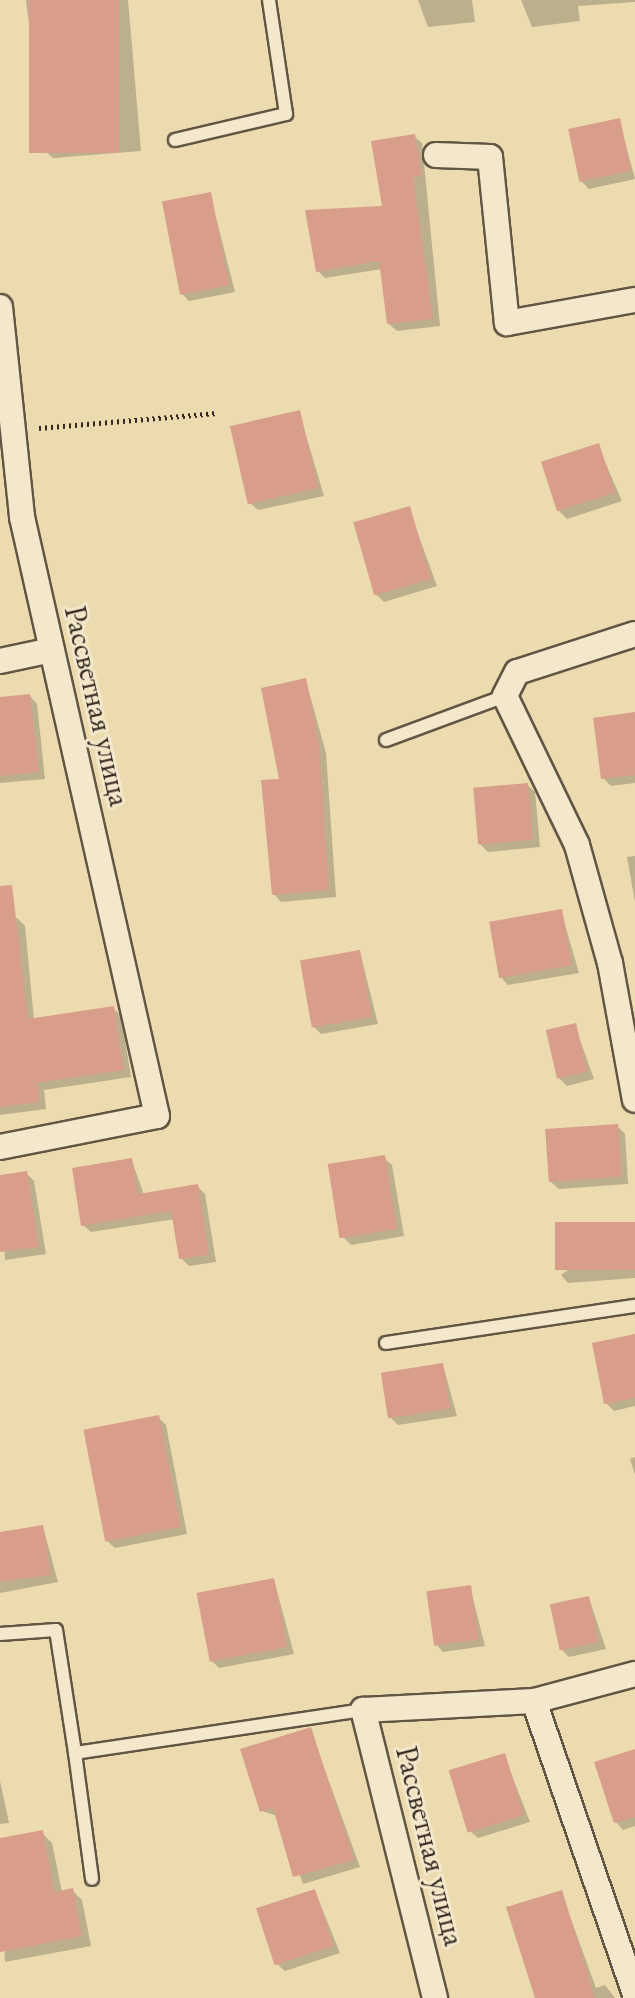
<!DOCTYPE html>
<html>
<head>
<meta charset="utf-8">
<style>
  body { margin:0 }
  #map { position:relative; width:635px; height:1998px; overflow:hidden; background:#ecdbaf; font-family:"EB Garamond",serif }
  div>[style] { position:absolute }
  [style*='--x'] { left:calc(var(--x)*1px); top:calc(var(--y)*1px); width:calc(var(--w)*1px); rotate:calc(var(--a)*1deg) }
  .shadow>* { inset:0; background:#0003 }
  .building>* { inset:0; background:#d99e8a; transform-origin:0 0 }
  .path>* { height:5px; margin-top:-2.5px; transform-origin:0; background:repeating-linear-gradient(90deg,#342821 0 2px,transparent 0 6px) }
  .roads { filter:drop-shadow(2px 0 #625544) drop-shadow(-2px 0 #625544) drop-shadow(0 2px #625544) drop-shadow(0 -2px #625544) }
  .service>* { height:12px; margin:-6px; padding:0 6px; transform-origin:6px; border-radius:6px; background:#f3e8cb }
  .minor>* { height:24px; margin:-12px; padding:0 12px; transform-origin:12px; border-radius:12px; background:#f3e8cb }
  span { translate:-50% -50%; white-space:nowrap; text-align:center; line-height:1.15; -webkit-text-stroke:6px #f3e8cb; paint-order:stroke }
  .street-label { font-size:30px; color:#342821 }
</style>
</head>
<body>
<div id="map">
  <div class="shadow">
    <div style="clip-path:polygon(26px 0,128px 0,141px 151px,53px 158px,45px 151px)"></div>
    <div style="clip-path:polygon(418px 0,472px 0,475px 22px,428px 27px)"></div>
    <div style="clip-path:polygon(521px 0,635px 0,635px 2px,578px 6px,580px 21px,532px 27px)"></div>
    <div style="clip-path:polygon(619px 120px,635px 179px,589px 189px,581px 181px)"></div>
    <div style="clip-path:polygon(414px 136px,422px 143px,440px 326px,397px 331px,389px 324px,382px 269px,325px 278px,318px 271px,384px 208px)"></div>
    <div style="clip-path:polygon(210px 194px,235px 292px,189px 301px,181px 293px)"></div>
    <div style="clip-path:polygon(299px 412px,324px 496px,258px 510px,250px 503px)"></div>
    <div style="clip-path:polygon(598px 446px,622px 501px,567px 519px,559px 511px)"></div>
    <div style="clip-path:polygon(409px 509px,437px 586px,384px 602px,376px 594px)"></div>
    <div style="clip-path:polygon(306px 681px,326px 753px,336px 897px,281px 902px,274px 894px,281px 780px)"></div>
    <div style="clip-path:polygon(30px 696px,37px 704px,45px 779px,0 783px,0 699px)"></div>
    <div style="clip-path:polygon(635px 714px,635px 783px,611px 786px,603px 778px)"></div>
    <div style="clip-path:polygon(527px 785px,535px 792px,540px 847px,488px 852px,480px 844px)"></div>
    <div style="clip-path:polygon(635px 856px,635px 902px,627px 857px)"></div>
    <div style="clip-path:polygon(561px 911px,579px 973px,508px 985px,501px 977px)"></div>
    <div style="clip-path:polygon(17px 918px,25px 926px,34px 1020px,113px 1008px,121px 1016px,131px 1077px,44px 1090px,46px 1109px,0 1115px,0 921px)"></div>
    <div style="clip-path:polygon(360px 952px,378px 1024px,321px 1034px,313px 1026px)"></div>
    <div style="clip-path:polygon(575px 1026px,594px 1079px,567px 1086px,559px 1078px)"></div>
    <div style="clip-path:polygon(617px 1126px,625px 1134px,628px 1184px,559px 1189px,551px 1182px)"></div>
    <div style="clip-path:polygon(384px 1158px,392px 1165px,404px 1236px,351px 1245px,343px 1237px)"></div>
    <div style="clip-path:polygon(132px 1161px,144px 1195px,197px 1186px,205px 1194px,216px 1262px,189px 1266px,181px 1258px,175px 1219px,91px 1232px,83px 1225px)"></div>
    <div style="clip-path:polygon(26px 1173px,34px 1181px,46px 1254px,5px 1260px,0 1177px)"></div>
    <div style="clip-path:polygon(635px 1224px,635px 1278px,568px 1283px,561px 1275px)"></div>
    <div style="clip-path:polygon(635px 1336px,635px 1406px,614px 1411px,606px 1403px)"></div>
    <div style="clip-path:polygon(443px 1365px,457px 1416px,398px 1425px,390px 1417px)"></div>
    <div style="clip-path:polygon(159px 1418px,166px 1425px,187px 1534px,115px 1548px,107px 1541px)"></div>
    <div style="clip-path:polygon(635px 1457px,635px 1475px,630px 1459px)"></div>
    <div style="clip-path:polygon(43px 1527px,58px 1582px,0 1593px,0 1535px)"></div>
    <div style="clip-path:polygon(274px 1580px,294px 1654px,219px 1668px,212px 1661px)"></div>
    <div style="clip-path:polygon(470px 1587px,485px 1646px,443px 1652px,436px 1644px)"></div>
    <div style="clip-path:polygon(589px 1598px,606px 1649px,569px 1657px,561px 1649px)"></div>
    <div style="clip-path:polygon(310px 1729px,360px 1867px,303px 1884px,277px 1816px,262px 1811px)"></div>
    <div style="clip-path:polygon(635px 1751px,635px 1826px,623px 1830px,616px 1822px)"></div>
    <div style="clip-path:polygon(504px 1755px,530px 1822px,478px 1838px,470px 1831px)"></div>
    <div style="clip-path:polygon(0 1781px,9px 1823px,0 1824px)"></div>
    <div style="clip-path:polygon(42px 1833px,52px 1843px,62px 1892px,72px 1890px,82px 1900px,91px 1946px,5px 1962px,0 1840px)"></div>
    <div style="clip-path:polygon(315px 1891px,340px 1953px,285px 1971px,277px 1964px)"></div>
    <div style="clip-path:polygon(561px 1892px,596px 1988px,605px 1985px,615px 1998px,553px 1998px)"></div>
  </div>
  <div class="building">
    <div style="left:29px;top:0;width:90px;height:153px"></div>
    <div style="left:620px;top:118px;width:54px;height:53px;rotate:78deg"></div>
    <div style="clip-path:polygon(415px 134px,422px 176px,413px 177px,433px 319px,387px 324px,379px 261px,316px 272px,305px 210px,382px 206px,371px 141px)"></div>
    <div style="left:211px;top:192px;width:95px;height:50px;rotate:79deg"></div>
    <div style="left:300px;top:410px;width:80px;height:72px;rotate:77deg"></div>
    <div style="left:599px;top:443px;width:52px;height:61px;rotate:72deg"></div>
    <div style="left:410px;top:506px;width:76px;height:59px;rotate:74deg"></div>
    <div style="clip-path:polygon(306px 678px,319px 744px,329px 890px,272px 895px,261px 780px,279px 779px,261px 688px)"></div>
    <div style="clip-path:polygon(30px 694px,39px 772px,0 776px,0 697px)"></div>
    <div style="clip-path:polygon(635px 712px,635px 775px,601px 779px,593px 718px)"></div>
    <div style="left:528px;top:783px;width:57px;height:55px;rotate:85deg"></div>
    <div style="clip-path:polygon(12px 885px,28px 1019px,114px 1006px,124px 1070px,37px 1083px,40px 1102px,0 1107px,0 886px)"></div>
    <div style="left:562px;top:909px;width:57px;height:74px;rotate:80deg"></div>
    <div style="left:360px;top:950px;width:68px;height:61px;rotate:80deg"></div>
    <div style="left:576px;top:1023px;width:50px;height:31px;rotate:77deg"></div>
    <div style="left:618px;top:1124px;width:53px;height:73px;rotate:86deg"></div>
    <div style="left:385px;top:1155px;width:75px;height:58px;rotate:81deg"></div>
    <div style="clip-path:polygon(132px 1158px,138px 1194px,198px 1184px,209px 1255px,179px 1259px,171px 1211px,81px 1226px,72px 1168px)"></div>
    <div style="clip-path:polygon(27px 1171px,39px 1247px,0 1252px,0 1175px)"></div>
    <div style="left:635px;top:1222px;width:48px;height:80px;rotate:90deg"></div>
    <div style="clip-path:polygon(635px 1334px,635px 1398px,604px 1404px,592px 1343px)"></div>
    <div style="left:443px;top:1363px;width:46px;height:63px;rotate:81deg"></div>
    <div style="left:159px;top:1415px;width:114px;height:77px;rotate:79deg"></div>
    <div style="clip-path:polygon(43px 1525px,51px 1575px,0 1582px,0 1532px)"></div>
    <div style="left:274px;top:1578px;width:70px;height:79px;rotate:79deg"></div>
    <div style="left:471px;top:1585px;width:55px;height:45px;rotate:82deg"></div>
    <div style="left:589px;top:1596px;width:47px;height:40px;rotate:78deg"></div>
    <div style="clip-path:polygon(311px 1727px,354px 1860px,293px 1877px,273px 1808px,260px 1812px,240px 1749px)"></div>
    <div style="clip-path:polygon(635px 1749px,635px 1817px,614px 1823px,594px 1762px)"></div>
    <div style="left:505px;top:1753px;width:65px;height:59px;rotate:73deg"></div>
    <div style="clip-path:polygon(43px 1830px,54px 1892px,73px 1888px,82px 1936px,0 1952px,0 1838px)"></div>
    <div style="left:315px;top:1889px;width:60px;height:62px;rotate:72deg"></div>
    <div style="clip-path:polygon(562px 1890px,595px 1998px,535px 1998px,506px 1907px)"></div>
  </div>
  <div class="path">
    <div style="--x:39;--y:428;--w:179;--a:-4.8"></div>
  </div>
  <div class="roads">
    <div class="service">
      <div style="--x:175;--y:140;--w:114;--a:-13.2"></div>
      <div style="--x:286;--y:114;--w:115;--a:-98.5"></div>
      <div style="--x:386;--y:740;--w:127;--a:-20.3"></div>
      <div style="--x:386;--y:1343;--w:252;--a:-8.5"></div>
      <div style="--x:0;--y:1634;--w:56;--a:-4.1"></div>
      <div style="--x:56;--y:1630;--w:124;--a:81.2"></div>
      <div style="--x:75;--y:1753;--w:291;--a:-8.5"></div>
      <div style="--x:75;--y:1753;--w:127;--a:82.3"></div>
    </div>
    <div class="minor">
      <div style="--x:436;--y:155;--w:54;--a:2.1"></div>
      <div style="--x:490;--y:157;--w:167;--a:84.2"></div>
      <div style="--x:507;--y:323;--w:130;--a:-10.2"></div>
      <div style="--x:0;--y:307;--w:211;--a:84"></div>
      <div style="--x:22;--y:517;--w:614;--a:77.3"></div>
      <div style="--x:157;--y:1116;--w:160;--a:168.8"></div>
      <div style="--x:635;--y:634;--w:124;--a:162.1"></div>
      <div style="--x:517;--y:672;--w:27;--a:117"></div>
      <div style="--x:505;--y:696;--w:165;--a:64.2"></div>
      <div style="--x:577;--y:845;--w:123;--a:74.4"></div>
      <div style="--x:610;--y:963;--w:139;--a:79.7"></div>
      <div style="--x:0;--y:661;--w:53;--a:-11.9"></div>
      <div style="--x:534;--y:1701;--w:310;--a:71"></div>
      <div style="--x:435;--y:1998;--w:297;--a:-104"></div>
      <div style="--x:363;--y:1710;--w:171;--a:-3"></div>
      <div style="--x:534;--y:1701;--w:105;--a:-15"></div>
    </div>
  </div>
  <div class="street-label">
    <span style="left:97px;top:706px;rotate:77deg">Рассветная улица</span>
    <span style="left:430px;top:1846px;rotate:76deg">Рассветная улица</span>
  </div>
</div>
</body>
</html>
